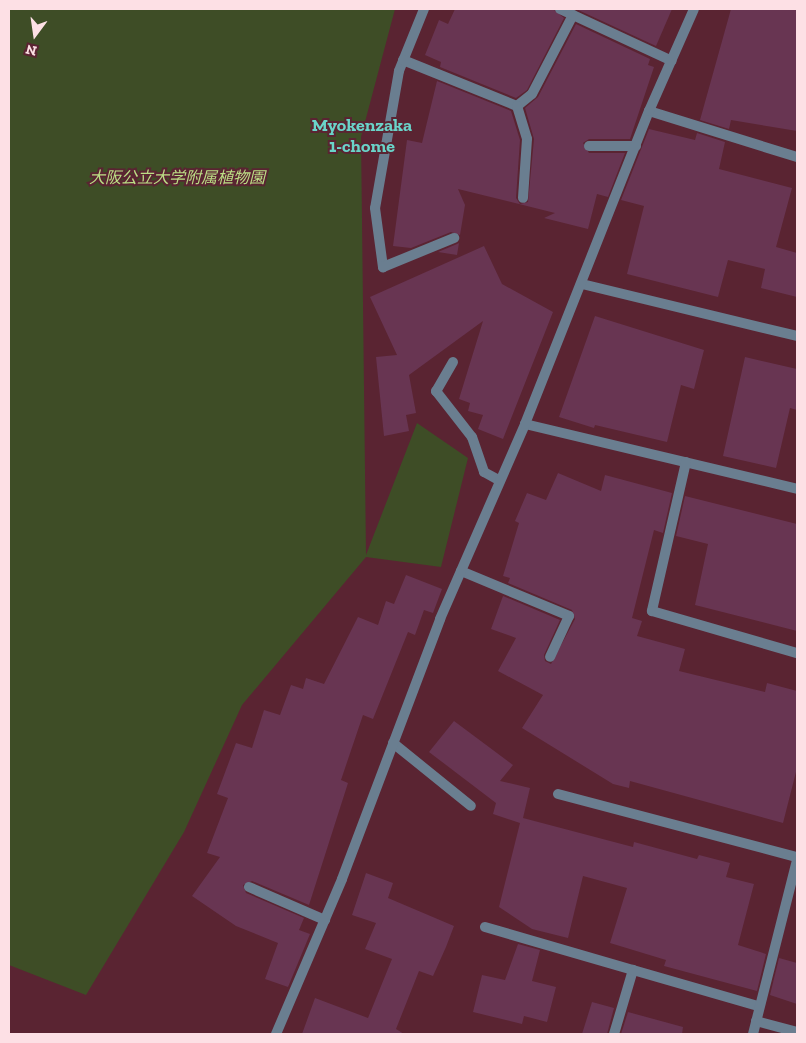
<!DOCTYPE html>
<html>
<head>
<meta charset="utf-8">
<style>
  body { margin:0 }
  #map { position:relative; width:806px; height:1043px; overflow:hidden; background:#5a2432; font-family:"Zilla Slab","Noto Sans JP",serif }
  div>[style] { position:absolute }
  [style*='--x'] { left:calc(var(--x)*1px); top:calc(var(--y)*1px); width:calc(var(--w)*1px); rotate:calc(var(--a)*1deg) }
  .green>* { inset:0; background:#3e4d26 }
  .building>* { inset:0; background:#683552 }
  .service>* { height:10px; margin:-5px; padding:0 5px; transform-origin:5px; border-radius:5px; background:#6a7e90 }
  .minor>* { height:10px; margin:-5px; padding:0 5px; transform-origin:5px; border-radius:5px; background:#6a7e90 }
  span { translate:-50% -50%; white-space:nowrap; text-align:center; line-height:1.15; -webkit-text-stroke:4px #5a2432; paint-order:stroke }
  .park-label { font-size:16px; color:#bbde85; font-style:italic }
  .neighbourhood-label { font-size:18px; color:#6ad4c9; font-weight:700 }
  .frame { position:absolute; inset:0; border:10px solid #fde0e5; pointer-events:none }
  .north { position:absolute; left:10px; top:10px; width:50px; height:50px; -webkit-text-stroke:4px #5a2432; paint-order:stroke; rotate:194deg; font-size:14px; font-weight:700; line-height:20px; text-align:center; color:#fde0e5 }
  .north::after { content:''; display:block; margin:auto; width:18px; height:22px; background:#fde0e5; clip-path:polygon(50% 0,100% 100%,50% 72%,0 100%) }
</style>
</head>
<body>
<div id="map">
  <div class="green">
    <div style="clip-path:polygon(9px 9px,395px 9px,361px 137px,366px 555px,417px 423px,468px 458px,441px 567px,366px 557px,242px 705px,184px 832px,86px 995px,9px 965px)"></div>
  </div>
  <div class="building">
    <div style="clip-path:polygon(455px 9px,553px 9px,564px 18px,527px 90px,516px 98px,440px 67px,441px 62px,425px 55px,439px 20px,448px 24px)"></div>
    <div style="clip-path:polygon(576px 9px,672px 9px,656px 46px)"></div>
    <div style="clip-path:polygon(731px 9px,797px 9px,797px 131px,731px 120px,729px 129px,700px 120px)"></div>
    <div style="clip-path:polygon(576px 24px,650px 59px,648px 65px,654px 67px,630px 139px,589px 139px,583px 143px,589px 153px,625px 153px,608px 197px,597px 194px,588px 229px,544px 218px,555px 213px,458px 189px,465px 205px,460px 235px,451px 232px,411px 248px,393px 246px,407px 140px,422px 143px,437px 81px,511px 111px,520px 140px,516px 198px,520px 204px,528px 202px,534px 139px,525px 108px,538px 97px)"></div>
    <div style="clip-path:polygon(649px 129px,695px 140px,697px 133px,725px 142px,719px 169px,792px 188px,776px 247px,797px 253px,797px 297px,761px 288px,765px 269px,728px 260px,718px 297px,627px 274px,644px 206px,621px 200px)"></div>
    <div style="clip-path:polygon(459px 243px,457px 255px,438px 252px,457px 244px)"></div>
    <div style="clip-path:polygon(484px 246px,502px 284px,553px 312px,503px 439px,478px 429px,483px 415px,468px 411px,470px 403px,459px 399px,483px 321px,409px 375px,416px 413px,406px 415px,409px 431px,384px 436px,376px 357px,397px 355px,370px 297px)"></div>
    <div style="clip-path:polygon(595px 316px,704px 350px,694px 389px,681px 385px,667px 442px,595px 425px,594px 428px,559px 417px)"></div>
    <div style="clip-path:polygon(745px 357px,797px 369px,797px 410px,790px 408px,776px 468px,723px 456px)"></div>
    <div style="clip-path:polygon(558px 473px,601px 491px,605px 475px,672px 493px,663px 533px,654px 530px,632px 618px,642px 621px,637px 636px,685px 649px,679px 671px,765px 692px,767px 683px,797px 691px,797px 768px,783px 823px,630px 781px,629px 788px,613px 784px,522px 728px,543px 695px,498px 671px,516px 638px,491px 629px,503px 596px,560px 620px,544px 655px,545px 661px,551px 664px,575px 619px,572px 610px,508px 583px,510px 578px,503px 576px,519px 523px,515px 521px,527px 493px,546px 500px)"></div>
    <div style="clip-path:polygon(685px 496px,797px 524px,797px 631px,695px 605px,708px 544px,676px 536px)"></div>
    <div style="clip-path:polygon(406px 575px,442px 589px,433px 613px,424px 610px,415px 635px,408px 632px,373px 719px,363px 715px,341px 780px,348px 783px,309px 905px,252px 881px,243px 885px,246px 893px,304px 918px,299px 930px,310px 934px,288px 987px,265px 979px,278px 943px,236px 926px,192px 896px,220px 857px,207px 853px,228px 798px,217px 794px,236px 743px,252px 748px,264px 710px,280px 715px,291px 685px,303px 689px,306px 678px,324px 684px,358px 617px,378px 625px,386px 601px,394px 604px)"></div>
    <div style="clip-path:polygon(454px 721px,513px 765px,500px 781px,530px 788px,523px 818px,633px 847px,634px 842px,697px 859px,699px 855px,730px 863px,726px 877px,754px 884px,738px 945px,766px 954px,757px 991px,664px 966px,666px 960px,610px 943px,627px 888px,583px 876px,568px 938px,532px 929px,499px 907px,520px 823px,493px 814px,496px 803px,429px 752px)"></div>
    <div style="clip-path:polygon(366px 873px,393px 883px,388px 898px,454px 926px,446px 947px,433px 976px,419px 971px,396px 1029px,404px 1034px,302px 1034px,315px 998px,368px 1018px,392px 959px,365px 949px,376px 923px,352px 915px)"></div>
    <div style="clip-path:polygon(518px 944px,540px 950px,532px 981px,556px 987px,547px 1022px,524px 1016px,522px 1024px,473px 1012px,482px 975px,505px 980px)"></div>
    <div style="clip-path:polygon(779px 958px,797px 963px,797px 1004px,770px 995px)"></div>
    <div style="clip-path:polygon(592px 1002px,614px 1008px,607px 1034px,582px 1034px)"></div>
    <div style="clip-path:polygon(628px 1012px,683px 1027px,682px 1034px,621px 1034px)"></div>
  </div>
  <div class="service">
    <div style="--x:517;--y:106;--w:19;--a:-39"></div>
    <div style="--x:532;--y:94;--w:89;--a:-62.6"></div>
    <div style="--x:589;--y:146;--w:47;--a:0"></div>
    <div style="--x:453;--y:362;--w:34;--a:120"></div>
    <div style="--x:436;--y:391;--w:58;--a:52"></div>
    <div style="--x:472;--y:437;--w:37;--a:71"></div>
    <div style="--x:484;--y:472;--w:18;--a:29"></div>
    <div style="--x:461;--y:571;--w:117;--a:22.6"></div>
    <div style="--x:569;--y:616;--w:45;--a:114.9"></div>
    <div style="--x:393;--y:743;--w:100;--a:38.9"></div>
    <div style="--x:558;--y:794;--w:247;--a:14.8"></div>
    <div style="--x:249;--y:887;--w:83;--a:23.5"></div>
    <div style="--x:485;--y:927;--w:154;--a:16.2"></div>
    <div style="--x:756;--y:1021;--w:42;--a:15"></div>
    <div style="--x:614;--y:1034;--w:67;--a:-73.5"></div>
    <div style="--x:633;--y:970;--w:130;--a:16.1"></div>
  </div>
  <div class="minor">
    <div style="--x:424;--y:9;--w:67;--a:112"></div>
    <div style="--x:399;--y:71;--w:139;--a:99.9"></div>
    <div style="--x:375;--y:208;--w:60;--a:82.3"></div>
    <div style="--x:383;--y:267;--w:77;--a:-22.2"></div>
    <div style="--x:560;--y:9;--w:123;--a:24.9"></div>
    <div style="--x:403;--y:60;--w:123;--a:22"></div>
    <div style="--x:517;--y:106;--w:34;--a:73"></div>
    <div style="--x:527;--y:139;--w:59;--a:93.9"></div>
    <div style="--x:649;--y:111;--w:155;--a:17.3"></div>
    <div style="--x:582;--y:284;--w:221;--a:13.6"></div>
    <div style="--x:525;--y:424;--w:280;--a:13.4"></div>
    <div style="--x:686;--y:462;--w:153;--a:102.9"></div>
    <div style="--x:652;--y:611;--w:151;--a:16.2"></div>
    <div style="--x:276;--y:1034;--w:168;--a:-66.9"></div>
    <div style="--x:342;--y:879;--w:278;--a:-69.3"></div>
    <div style="--x:440;--y:619;--w:213;--a:-66.4"></div>
    <div style="--x:525;--y:424;--w:337;--a:-68.4"></div>
    <div style="--x:649;--y:111;--w:111;--a:-66.2"></div>
    <div style="--x:753;--y:1034;--w:179;--a:-75.8"></div>
  </div>
  <div class="park-label">
    <span style="left:177px;top:178px">大阪公立大学附属植物園</span>
  </div>
  <div class="neighbourhood-label">
    <span style="left:362px;top:136px">Myokenzaka<br>1-chome</span>
  </div>
  <div class="frame"></div>
  <div class="north">N</div>
</div>
</body>
</html>
